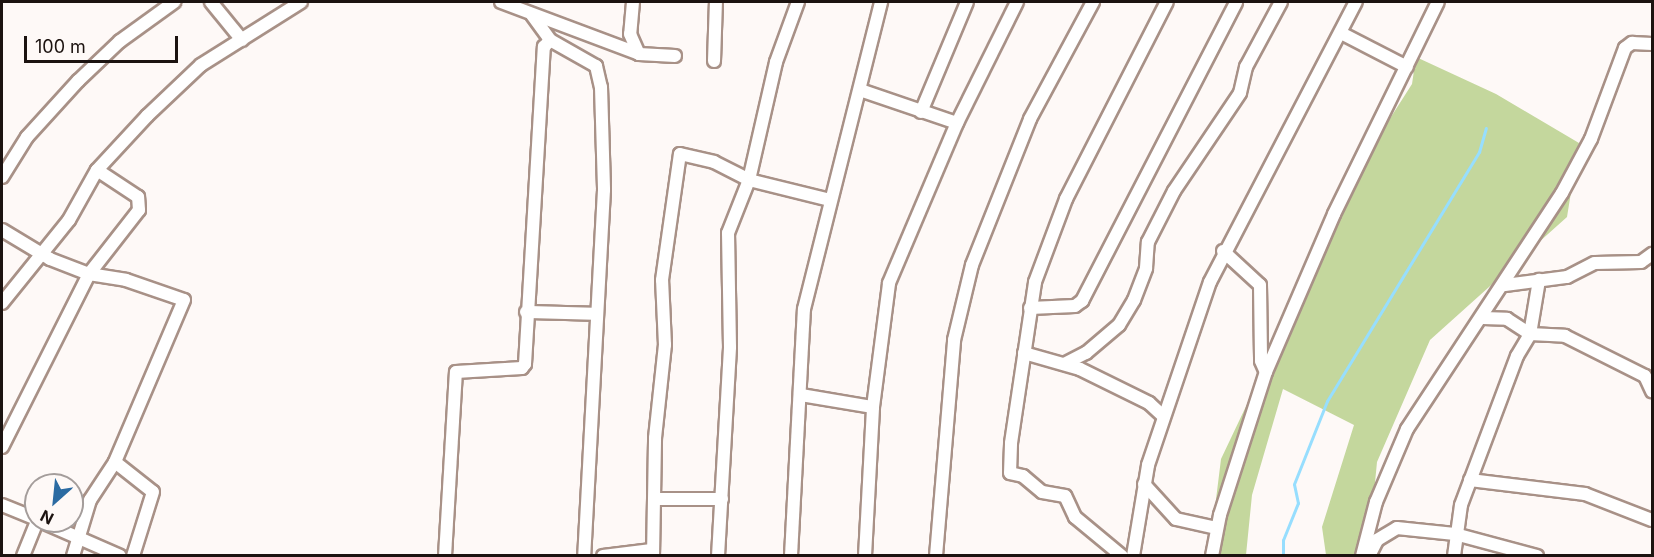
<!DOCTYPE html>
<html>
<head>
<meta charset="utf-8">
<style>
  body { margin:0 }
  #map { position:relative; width:1654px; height:557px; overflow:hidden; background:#fef9f7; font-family:Inter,sans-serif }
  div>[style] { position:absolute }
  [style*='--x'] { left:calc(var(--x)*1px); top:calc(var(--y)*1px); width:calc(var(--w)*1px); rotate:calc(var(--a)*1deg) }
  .green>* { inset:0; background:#c4d79d }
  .stream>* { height:3px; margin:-1.5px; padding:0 1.5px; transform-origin:1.5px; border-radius:1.5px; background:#97defe }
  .roads { filter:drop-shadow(2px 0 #a89187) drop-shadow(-2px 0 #a89187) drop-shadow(0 2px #a89187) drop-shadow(0 -2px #a89187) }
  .minor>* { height:12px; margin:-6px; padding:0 6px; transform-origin:6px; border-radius:6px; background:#fff }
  span { translate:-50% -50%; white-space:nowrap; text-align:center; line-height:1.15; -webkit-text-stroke:4.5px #fef9f7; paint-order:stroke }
  .frame { position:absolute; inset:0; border:3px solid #1c1310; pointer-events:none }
  .north { position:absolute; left:24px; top:473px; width:60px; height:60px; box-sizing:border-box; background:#fef9f7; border:2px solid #a49d9b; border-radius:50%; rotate:207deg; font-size:16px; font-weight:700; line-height:24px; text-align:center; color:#1c1310 }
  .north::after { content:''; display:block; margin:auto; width:21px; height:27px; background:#2b6ba2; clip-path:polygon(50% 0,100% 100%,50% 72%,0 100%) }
  .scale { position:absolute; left:24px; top:36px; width:154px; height:27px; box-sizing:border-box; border:3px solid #1c1310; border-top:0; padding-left:8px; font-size:18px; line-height:21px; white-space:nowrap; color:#1c1310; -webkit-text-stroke:4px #fef9f7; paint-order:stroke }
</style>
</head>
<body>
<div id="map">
  <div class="green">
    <div style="clip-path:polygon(1416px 57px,1496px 94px,1579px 143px,1567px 217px,1430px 340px,1377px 462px,1368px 555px,1326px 555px,1322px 527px,1354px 425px,1283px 389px,1252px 495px,1246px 555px,1209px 556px,1221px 459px,1361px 164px,1412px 84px)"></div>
  </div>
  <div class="stream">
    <div style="--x:1283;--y:556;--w:16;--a:-90"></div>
    <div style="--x:1283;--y:540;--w:40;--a:-68"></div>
    <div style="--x:1298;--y:503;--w:19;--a:-102"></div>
    <div style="--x:1294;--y:484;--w:89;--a:-68.3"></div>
    <div style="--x:1327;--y:401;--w:292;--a:-58.6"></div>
    <div style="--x:1479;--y:152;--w:25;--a:-74"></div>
  </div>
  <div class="roads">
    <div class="minor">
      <div style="--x:211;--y:2;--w:49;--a:50.8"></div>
      <div style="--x:501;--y:2;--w:147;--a:20.6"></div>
      <div style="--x:639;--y:54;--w:36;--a:3"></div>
      <div style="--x:633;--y:2;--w:32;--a:95"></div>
      <div style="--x:630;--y:34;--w:22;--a:66"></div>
      <div style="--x:532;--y:15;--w:31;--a:54"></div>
      <div style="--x:550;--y:40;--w:53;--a:29.5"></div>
      <div style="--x:596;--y:66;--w:22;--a:77"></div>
      <div style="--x:601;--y:87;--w:103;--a:88.3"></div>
      <div style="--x:604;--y:190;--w:367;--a:93.1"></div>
      <div style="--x:1341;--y:33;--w:74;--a:27.3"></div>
      <div style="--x:714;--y:61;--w:59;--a:-88.1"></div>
      <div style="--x:860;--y:90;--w:102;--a:18.8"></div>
      <div style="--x:921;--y:112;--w:119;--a:-67.3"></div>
      <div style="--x:2;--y:177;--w:47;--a:-58"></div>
      <div style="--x:27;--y:137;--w:76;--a:-47.7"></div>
      <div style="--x:78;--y:81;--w:58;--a:-43.6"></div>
      <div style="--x:120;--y:41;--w:67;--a:-35.8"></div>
      <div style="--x:2;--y:230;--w:56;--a:31.1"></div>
      <div style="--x:50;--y:259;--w:42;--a:21"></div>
      <div style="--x:89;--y:274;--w:37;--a:9"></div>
      <div style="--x:126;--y:280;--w:61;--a:19"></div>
      <div style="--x:184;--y:300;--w:176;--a:113.1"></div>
      <div style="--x:115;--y:462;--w:45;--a:123.3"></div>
      <div style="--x:90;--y:500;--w:59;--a:106.9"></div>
      <div style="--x:1223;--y:251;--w:50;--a:42.6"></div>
      <div style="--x:1260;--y:285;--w:76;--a:89.2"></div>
      <div style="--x:1261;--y:361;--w:12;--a:66"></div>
      <div style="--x:1505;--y:285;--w:63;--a:-7.4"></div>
      <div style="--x:1567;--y:277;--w:31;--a:-27"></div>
      <div style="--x:1595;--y:263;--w:46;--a:-1.2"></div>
      <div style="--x:1641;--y:262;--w:14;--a:-36"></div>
      <div style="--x:2;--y:303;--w:107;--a:-51.1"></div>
      <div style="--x:69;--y:220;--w:57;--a:-60.8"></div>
      <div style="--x:97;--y:170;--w:74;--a:-47.2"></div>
      <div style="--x:147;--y:116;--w:74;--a:-43.4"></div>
      <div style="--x:201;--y:65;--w:118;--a:-32.2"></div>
      <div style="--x:1030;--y:308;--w:45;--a:-2.5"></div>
      <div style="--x:1075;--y:306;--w:9;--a:-36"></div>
      <div style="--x:1082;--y:301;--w:336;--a:-62.7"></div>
      <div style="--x:526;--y:312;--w:70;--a:1.6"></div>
      <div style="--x:1483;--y:318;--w:24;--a:2"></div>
      <div style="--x:1507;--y:319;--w:27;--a:33"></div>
      <div style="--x:1530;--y:334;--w:35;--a:3"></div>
      <div style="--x:1565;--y:336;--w:89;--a:26.6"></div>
      <div style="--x:1645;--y:376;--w:17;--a:65"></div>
      <div style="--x:1024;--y:353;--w:58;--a:15.9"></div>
      <div style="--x:1080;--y:369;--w:77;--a:26.2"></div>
      <div style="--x:1149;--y:403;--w:19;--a:43"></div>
      <div style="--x:1064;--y:364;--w:25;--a:-27"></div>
      <div style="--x:1086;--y:353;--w:43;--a:-40.3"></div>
      <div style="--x:1119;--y:325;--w:29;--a:-59"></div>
      <div style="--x:1134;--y:300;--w:34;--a:-69"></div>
      <div style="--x:1146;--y:268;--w:26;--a:-86"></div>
      <div style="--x:1148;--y:242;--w:57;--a:-63"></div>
      <div style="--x:1174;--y:191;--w:118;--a:-56"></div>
      <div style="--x:1240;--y:93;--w:27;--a:-77"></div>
      <div style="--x:1246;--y:67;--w:74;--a:-61.7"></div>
      <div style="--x:801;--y:395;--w:73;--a:9.5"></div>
      <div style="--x:2;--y:447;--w:194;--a:-63.3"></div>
      <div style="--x:89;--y:274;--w:81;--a:-52"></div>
      <div style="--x:139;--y:210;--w:13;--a:-94"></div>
      <div style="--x:138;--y:197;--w:49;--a:-146.6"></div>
      <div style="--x:115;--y:462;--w:48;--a:38.3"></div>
      <div style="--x:153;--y:492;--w:67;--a:107.4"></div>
      <div style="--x:1470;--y:480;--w:116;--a:6.9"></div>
      <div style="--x:1585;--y:494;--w:72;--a:21.2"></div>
      <div style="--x:1144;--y:484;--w:47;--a:47.6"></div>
      <div style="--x:1176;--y:519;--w:42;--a:12.4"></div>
      <div style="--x:656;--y:499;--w:66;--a:0"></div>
      <div style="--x:2;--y:505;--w:37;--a:22"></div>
      <div style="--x:40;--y:521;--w:87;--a:23.6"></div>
      <div style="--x:23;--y:556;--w:38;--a:-68"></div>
      <div style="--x:445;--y:556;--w:184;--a:-86.6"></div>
      <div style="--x:456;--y:372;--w:66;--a:-3.5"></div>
      <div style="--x:522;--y:368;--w:5;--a:-53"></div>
      <div style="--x:525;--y:364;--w:318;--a:-86.6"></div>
      <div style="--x:544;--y:47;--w:9;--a:-49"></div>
      <div style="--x:603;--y:556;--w:49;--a:-7"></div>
      <div style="--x:653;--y:556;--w:118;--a:-89"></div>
      <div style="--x:655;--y:438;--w:94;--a:-83.9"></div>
      <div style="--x:665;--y:345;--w:65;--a:-92.6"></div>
      <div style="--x:662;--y:280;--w:127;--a:-81.9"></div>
      <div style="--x:680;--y:154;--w:35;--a:13"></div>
      <div style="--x:714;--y:162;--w:39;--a:27"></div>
      <div style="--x:749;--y:180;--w:83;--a:13.9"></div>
      <div style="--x:718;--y:556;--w:209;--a:-86.7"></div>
      <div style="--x:730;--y:347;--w:114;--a:-91"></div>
      <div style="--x:728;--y:233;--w:57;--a:-68.4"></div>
      <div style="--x:749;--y:180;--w:121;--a:-77.1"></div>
      <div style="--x:776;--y:62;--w:64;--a:-69.9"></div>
      <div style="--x:791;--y:556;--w:247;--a:-87"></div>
      <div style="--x:804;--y:309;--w:317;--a:-75.9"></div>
      <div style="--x:865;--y:556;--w:149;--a:-86.9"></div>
      <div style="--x:873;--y:407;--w:125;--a:-82.6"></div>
      <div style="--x:889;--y:283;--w:174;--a:-67"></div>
      <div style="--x:957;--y:123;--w:135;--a:-63.6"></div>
      <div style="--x:936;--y:556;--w:217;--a:-85.2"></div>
      <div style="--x:954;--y:340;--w:77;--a:-76.5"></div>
      <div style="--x:972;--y:265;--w:157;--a:-68.3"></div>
      <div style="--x:1030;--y:119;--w:133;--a:-61.7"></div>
      <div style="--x:1122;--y:556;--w:61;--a:-140.3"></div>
      <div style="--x:1075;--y:517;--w:23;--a:-115"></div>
      <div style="--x:1065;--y:496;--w:23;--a:-170"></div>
      <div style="--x:1042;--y:492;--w:25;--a:-140"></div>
      <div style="--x:1023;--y:476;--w:13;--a:-167"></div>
      <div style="--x:1010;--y:473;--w:30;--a:-88"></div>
      <div style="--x:1011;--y:443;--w:163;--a:-81.5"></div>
      <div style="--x:1035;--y:282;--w:89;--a:-69.5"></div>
      <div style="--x:1066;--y:199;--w:221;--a:-62.9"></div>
      <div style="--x:1133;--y:556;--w:92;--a:-80.6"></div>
      <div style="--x:1148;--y:465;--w:193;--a:-71.3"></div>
      <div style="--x:1210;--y:282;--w:316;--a:-62.5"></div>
      <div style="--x:1212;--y:556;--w:42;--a:-79"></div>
      <div style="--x:1220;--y:515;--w:150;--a:-72.2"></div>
      <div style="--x:1266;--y:372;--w:172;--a:-66.7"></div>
      <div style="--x:1334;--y:214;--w:236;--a:-63.9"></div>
      <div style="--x:1362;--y:556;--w:56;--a:-75.5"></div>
      <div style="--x:1376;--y:502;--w:79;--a:-67"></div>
      <div style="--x:1407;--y:429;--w:282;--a:-56.7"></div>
      <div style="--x:1562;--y:193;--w:61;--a:-61.8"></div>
      <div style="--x:1591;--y:139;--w:97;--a:-69.5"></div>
      <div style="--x:1625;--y:48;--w:9;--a:-36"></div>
      <div style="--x:1632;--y:43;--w:20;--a:3"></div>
      <div style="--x:1369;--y:556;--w:18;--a:-63"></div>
      <div style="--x:1377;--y:540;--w:23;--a:-31"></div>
      <div style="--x:1397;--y:528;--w:58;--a:5.9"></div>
      <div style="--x:1455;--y:534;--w:85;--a:15"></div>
      <div style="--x:1454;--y:556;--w:51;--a:-82.2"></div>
      <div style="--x:1461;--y:505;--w:159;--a:-69.4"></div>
      <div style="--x:1517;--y:356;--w:26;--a:-59"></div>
      <div style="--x:1530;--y:334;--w:55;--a:-80.5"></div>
    </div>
  </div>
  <div class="frame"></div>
  <div class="north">N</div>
  <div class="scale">100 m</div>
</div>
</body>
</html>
